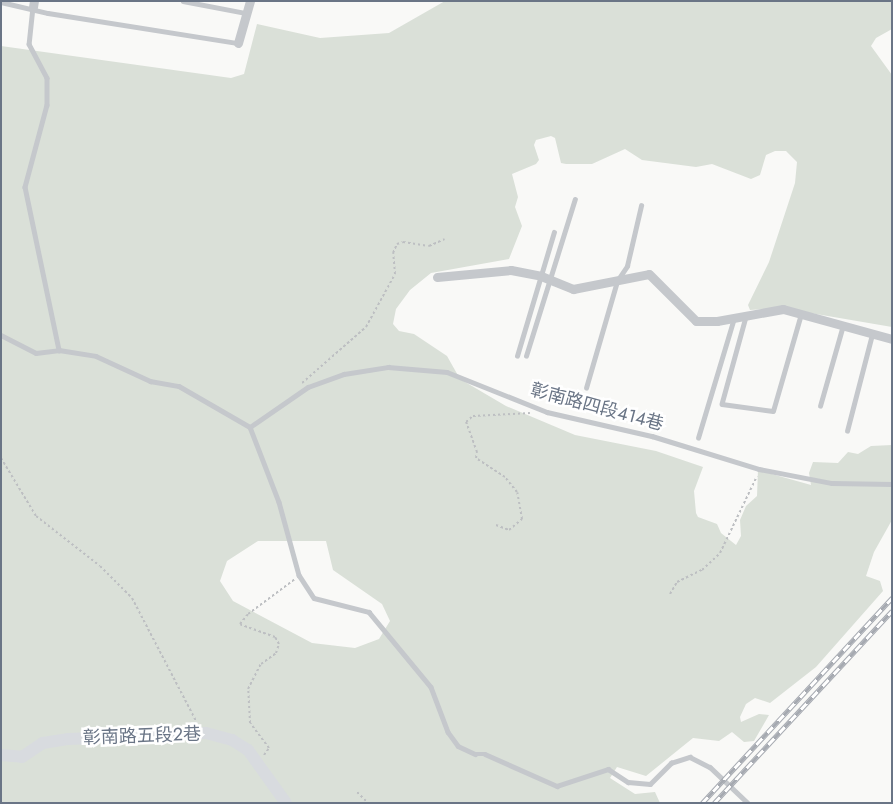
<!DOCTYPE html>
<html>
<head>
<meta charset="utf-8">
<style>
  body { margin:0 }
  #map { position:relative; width:893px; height:804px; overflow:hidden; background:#f9f9f7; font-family:Jost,"Noto Sans TC",sans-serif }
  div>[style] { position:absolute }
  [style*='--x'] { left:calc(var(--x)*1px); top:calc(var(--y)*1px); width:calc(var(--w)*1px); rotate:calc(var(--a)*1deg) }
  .green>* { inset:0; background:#dae0d8 }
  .path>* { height:2px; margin-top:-1px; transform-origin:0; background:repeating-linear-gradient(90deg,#bdbfc2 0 2.5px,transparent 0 5px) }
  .lane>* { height:4.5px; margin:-2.25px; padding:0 2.25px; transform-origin:2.25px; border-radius:2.25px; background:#c5c8cc }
  .street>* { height:9px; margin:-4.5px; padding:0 4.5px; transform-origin:4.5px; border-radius:4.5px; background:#c5c8cc }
  .secondary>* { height:12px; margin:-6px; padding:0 6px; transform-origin:6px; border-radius:6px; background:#d8dbdf }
  .rail>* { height:4.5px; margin-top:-2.25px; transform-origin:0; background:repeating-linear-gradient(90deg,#fff 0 8px,#a6aab1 0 16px); box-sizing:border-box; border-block:1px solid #a6aab1 }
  span { translate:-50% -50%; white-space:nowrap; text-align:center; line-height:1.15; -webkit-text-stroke:5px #fff; paint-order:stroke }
  .street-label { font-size:18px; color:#6a7586 }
  .frame { position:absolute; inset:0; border:2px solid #6a7586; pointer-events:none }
</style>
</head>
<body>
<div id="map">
  <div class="green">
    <div style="clip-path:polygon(evenodd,445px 1px,892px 1px,892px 29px,876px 38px,871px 46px,892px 75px,892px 327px,781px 308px,750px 310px,748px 305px,769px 262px,795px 183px,797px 162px,786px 151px,775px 151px,766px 155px,760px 175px,751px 179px,712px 164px,696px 167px,642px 160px,625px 149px,592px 164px,566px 164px,561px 163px,555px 138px,551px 136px,536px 140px,534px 145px,539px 160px,536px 164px,512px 174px,518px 197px,515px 207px,522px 226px,509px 259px,431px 273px,410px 290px,396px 309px,393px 324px,399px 331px,414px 334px,447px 356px,460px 379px,506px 406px,575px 435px,656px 451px,703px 467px,694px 491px,696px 513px,698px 517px,717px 524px,721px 533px,736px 545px,741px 536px,740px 520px,746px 506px,757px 496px,758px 470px,811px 485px,809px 473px,813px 462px,838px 463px,848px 452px,858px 454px,871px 446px,892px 445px,892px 520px,874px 552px,866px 576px,880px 581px,883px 591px,816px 667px,770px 703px,755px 698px,746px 704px,740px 717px,741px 722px,759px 714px,769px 715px,754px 741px,744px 742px,732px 732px,719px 741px,693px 738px,646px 776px,617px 767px,610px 778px,635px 794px,655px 792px,660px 803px,1px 803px,1px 46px,231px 78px,244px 74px,257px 24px,320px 38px,389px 33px,445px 1px,258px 541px,326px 541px,333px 570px,382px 604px,390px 621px,379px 639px,355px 648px,312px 643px,233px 601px,220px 581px,227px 561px,258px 541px)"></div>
  </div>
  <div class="path">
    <div style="--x:302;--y:383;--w:85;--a:-41.2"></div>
    <div style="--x:366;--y:327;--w:60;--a:-61.3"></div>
    <div style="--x:395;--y:274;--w:21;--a:-95"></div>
    <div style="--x:393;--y:253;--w:10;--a:-66"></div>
    <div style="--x:397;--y:244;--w:6;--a:-18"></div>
    <div style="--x:403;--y:242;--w:26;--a:9"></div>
    <div style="--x:429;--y:246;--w:17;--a:-24"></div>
    <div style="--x:1;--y:458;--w:68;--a:58.9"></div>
    <div style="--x:36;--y:516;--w:81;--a:38"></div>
    <div style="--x:100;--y:566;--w:45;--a:45"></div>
    <div style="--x:132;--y:598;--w:141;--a:62.5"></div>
    <div style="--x:496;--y:525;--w:14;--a:21"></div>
    <div style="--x:509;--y:530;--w:17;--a:-40"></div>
    <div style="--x:522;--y:519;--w:27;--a:-100"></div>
    <div style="--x:517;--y:492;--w:19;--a:-129"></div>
    <div style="--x:505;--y:477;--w:35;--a:-147"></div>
    <div style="--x:476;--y:458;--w:6;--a:-81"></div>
    <div style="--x:477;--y:452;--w:32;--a:-110"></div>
    <div style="--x:466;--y:422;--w:9;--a:-41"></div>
    <div style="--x:473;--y:416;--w:57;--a:-3"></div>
    <div style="--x:670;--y:594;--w:14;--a:-60"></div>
    <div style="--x:677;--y:582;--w:28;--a:-26"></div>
    <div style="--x:702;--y:570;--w:25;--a:-43"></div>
    <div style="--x:720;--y:553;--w:85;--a:-64.3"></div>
    <div style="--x:264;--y:755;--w:9;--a:-54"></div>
    <div style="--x:269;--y:748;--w:31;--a:-127"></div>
    <div style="--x:250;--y:723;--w:34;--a:-93"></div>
    <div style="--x:248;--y:689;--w:28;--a:-63"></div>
    <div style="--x:261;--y:664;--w:19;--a:-36"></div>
    <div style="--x:276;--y:653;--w:9;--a:-72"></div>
    <div style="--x:279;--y:644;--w:8;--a:-120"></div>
    <div style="--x:275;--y:637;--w:37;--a:-160"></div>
    <div style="--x:240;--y:624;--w:13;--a:-51"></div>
    <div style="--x:248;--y:614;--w:59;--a:-36.7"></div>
    <div style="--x:357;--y:792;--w:16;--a:45"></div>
  </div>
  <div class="lane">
    <div style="--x:183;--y:1;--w:64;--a:10.8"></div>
    <div style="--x:1;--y:2;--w:48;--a:13.2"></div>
    <div style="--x:48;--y:13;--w:192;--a:9"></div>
    <div style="--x:33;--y:7;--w:37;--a:96"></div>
    <div style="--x:29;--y:44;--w:38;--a:62"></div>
    <div style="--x:47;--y:78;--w:27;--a:90"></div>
    <div style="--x:47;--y:105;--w:85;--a:105"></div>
    <div style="--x:25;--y:187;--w:167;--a:78.2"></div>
    <div style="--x:746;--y:317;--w:90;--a:105.4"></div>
    <div style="--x:722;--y:404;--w:51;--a:7.8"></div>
    <div style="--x:773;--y:411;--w:101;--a:-73.9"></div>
    <div style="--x:1;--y:335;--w:39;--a:27"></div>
    <div style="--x:36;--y:353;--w:23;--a:-7"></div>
    <div style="--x:59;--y:350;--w:37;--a:9"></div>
    <div style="--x:96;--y:356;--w:60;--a:24.8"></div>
    <div style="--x:150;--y:381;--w:29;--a:10"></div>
    <div style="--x:179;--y:386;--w:82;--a:30"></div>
    <div style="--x:250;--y:427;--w:80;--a:68.9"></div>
    <div style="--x:279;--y:502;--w:76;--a:74.7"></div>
    <div style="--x:299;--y:575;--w:27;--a:57"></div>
    <div style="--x:314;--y:598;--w:57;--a:14.3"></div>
    <div style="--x:369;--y:612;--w:97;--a:50.4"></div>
    <div style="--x:431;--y:687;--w:48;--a:69.3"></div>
    <div style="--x:448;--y:732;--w:17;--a:54"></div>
    <div style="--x:458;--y:746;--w:19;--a:25"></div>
    <div style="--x:475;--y:754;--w:10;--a:0"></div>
    <div style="--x:485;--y:754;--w:79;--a:24"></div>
    <div style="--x:557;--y:786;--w:54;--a:-18.4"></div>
    <div style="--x:608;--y:769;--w:24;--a:33"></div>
    <div style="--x:628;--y:782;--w:22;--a:5"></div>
    <div style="--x:650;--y:784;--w:30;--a:-45"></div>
    <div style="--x:671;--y:763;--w:20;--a:-18"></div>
    <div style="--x:690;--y:757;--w:22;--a:27"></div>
    <div style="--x:710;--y:767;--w:52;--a:43.5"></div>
    <div style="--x:517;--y:356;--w:129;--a:-73.4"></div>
    <div style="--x:526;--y:356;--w:164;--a:-72.7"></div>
    <div style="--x:586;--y:388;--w:111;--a:-73.8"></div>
    <div style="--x:617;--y:281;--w:18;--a:-56"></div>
    <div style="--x:627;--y:266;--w:62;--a:-76.9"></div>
    <div style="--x:820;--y:406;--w:84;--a:-74.1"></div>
    <div style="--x:250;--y:427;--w:70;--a:-34.6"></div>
    <div style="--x:308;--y:387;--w:38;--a:-20"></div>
    <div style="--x:344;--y:374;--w:45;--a:-9"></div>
    <div style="--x:388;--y:367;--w:59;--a:4.8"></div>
    <div style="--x:447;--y:372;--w:108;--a:21.8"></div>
    <div style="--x:547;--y:412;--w:108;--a:12.9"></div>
    <div style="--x:652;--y:436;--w:112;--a:17.1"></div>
    <div style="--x:759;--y:469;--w:74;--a:10.9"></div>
    <div style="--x:832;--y:483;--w:60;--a:1"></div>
    <div style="--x:847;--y:431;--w:100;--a:-75.5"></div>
    <div style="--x:698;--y:438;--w:125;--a:-73.3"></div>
  </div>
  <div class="street">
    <div style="--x:33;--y:7;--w:6;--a:-81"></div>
    <div style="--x:238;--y:43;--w:44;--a:-74.1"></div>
    <div style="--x:437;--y:277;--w:74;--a:-5.4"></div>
    <div style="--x:511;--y:270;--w:31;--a:11"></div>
    <div style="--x:541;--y:276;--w:35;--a:22"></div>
    <div style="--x:573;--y:289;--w:77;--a:-11.2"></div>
    <div style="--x:649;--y:274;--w:66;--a:45"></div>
    <div style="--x:696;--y:321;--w:21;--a:0"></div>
    <div style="--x:717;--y:321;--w:67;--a:-10.3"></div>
    <div style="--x:783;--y:309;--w:113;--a:15.4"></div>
  </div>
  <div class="secondary">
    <div style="--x:1;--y:755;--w:21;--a:5"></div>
    <div style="--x:22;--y:757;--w:25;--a:-34"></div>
    <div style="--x:43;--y:743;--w:26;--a:-9"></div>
    <div style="--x:69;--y:739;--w:137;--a:-2.5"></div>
    <div style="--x:206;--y:733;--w:27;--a:15"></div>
    <div style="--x:232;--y:740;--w:19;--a:32"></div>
    <div style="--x:248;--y:750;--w:65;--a:54.4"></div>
  </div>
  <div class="rail">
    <div style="--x:702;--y:803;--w:280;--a:-47.2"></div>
    <div style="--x:714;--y:803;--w:262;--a:-47.2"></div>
  </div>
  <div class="street-label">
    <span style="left:597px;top:407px;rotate:15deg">彰南路四段414巷</span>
    <span style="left:142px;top:736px;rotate:-2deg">彰南路五段2巷</span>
  </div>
  <div class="frame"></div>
</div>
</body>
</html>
